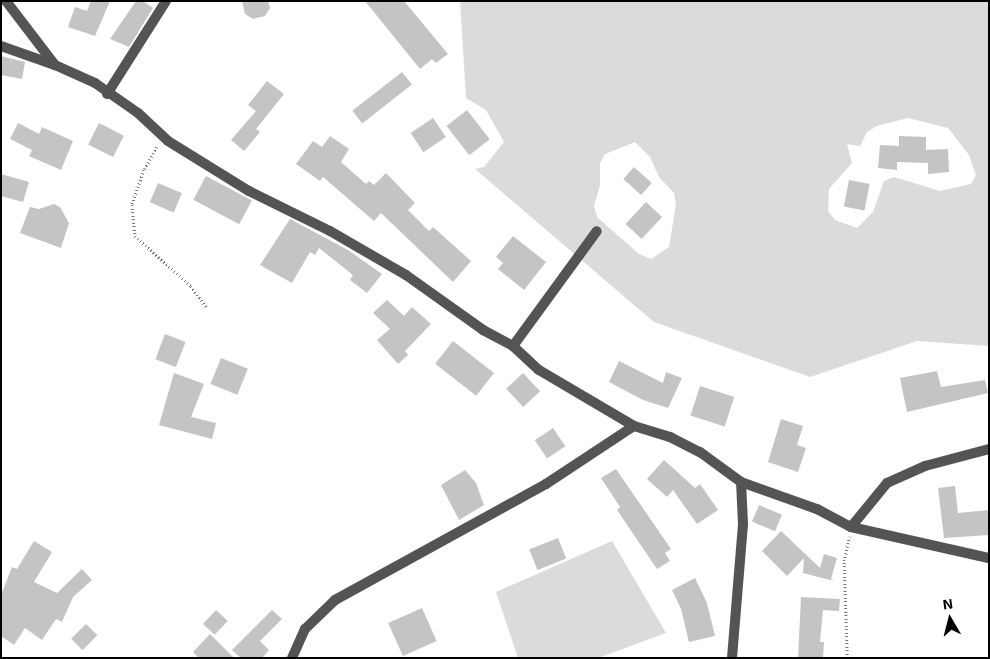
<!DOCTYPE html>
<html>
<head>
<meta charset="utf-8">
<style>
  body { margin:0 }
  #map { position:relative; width:990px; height:659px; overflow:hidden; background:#fff; font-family:"Exo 2",sans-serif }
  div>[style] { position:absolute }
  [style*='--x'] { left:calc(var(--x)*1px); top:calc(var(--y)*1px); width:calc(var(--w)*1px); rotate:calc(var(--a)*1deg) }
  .green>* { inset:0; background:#dbdbdb }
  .building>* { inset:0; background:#c4c4c4; transform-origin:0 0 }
  .path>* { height:2.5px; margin-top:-1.25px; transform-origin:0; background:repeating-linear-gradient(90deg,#767676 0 1px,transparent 0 3.5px) }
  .minor>* { height:10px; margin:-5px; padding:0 5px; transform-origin:5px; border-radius:5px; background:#545454 }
  .tertiary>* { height:10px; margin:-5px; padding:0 5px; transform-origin:5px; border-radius:5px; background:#545454 }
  span { translate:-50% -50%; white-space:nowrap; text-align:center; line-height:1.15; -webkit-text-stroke:4.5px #fff; paint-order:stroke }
  .frame { position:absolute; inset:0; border:2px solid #000; pointer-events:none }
  .north { position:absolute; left:925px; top:594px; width:50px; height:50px; -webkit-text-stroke:4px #fff; paint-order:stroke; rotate:352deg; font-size:14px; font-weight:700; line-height:20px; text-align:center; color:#000 }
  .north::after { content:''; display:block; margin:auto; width:18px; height:22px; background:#000; clip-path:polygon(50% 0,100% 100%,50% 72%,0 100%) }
</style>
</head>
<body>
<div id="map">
  <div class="green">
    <div style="clip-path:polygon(evenodd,460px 1px,989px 1px,989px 346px,917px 341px,810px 377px,654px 322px,475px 169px,484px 167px,504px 142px,486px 110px,466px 98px,460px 1px,908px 118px,948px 128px,969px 155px,976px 175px,971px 184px,940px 191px,894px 177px,884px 181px,873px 212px,857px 228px,835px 220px,828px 211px,829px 189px,852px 163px,847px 144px,860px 146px,867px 132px,877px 126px,908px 118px,460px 1px,635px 142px,650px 157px,659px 177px,674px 193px,676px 204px,669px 247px,651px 259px,639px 254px,597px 217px,594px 206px,600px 185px,600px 163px,605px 154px,635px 142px)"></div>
    <div style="clip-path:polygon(612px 541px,666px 633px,598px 658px,518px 658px,496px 592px)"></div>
  </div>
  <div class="building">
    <div style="clip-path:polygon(91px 1px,110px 1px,95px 36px,68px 27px,75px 7px,87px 11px)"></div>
    <div style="clip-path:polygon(136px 1px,143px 1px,153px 8px,129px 47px,110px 39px)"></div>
    <div style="clip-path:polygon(242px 1px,268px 1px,270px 8px,265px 16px,253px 19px,245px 14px)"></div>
    <div style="clip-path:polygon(365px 1px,404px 1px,448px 54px,436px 63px,432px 59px,420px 69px)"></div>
    <div style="clip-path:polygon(1px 56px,25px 62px,22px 79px,1px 75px)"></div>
    <div style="left:402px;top:72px;width:16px;height:63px;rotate:52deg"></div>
    <div style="clip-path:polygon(267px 81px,284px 94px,256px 129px,260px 132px,244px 151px,231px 140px,256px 111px,248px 105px)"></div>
    <div style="left:467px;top:110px;width:37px;height:26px;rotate:52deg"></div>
    <div style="left:433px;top:118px;width:23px;height:27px;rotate:56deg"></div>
    <div style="clip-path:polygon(18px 123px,39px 134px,42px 127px,73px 141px,61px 170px,29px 156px,32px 150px,10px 139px)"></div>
    <div style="left:99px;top:123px;width:28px;height:24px;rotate:27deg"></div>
    <div style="clip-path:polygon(330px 136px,349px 149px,341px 162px,366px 184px,369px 181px,374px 185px,386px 173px,415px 203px,408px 210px,429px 231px,433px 227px,471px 261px,453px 282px,381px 213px,374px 221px,323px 177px,320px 181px,296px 164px,313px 141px,322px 147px)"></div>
    <div style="clip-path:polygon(899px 136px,926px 137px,926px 150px,948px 149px,949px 172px,928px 174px,928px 163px,897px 162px,897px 170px,878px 168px,880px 145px,899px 146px)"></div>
    <div style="left:634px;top:167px;width:24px;height:16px;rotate:42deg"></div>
    <div style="clip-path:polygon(1px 174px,29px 182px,23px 202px,1px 196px)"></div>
    <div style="left:206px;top:176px;width:52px;height:27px;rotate:28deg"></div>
    <div style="left:849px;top:180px;width:21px;height:27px;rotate:11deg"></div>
    <div style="left:158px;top:183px;width:26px;height:21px;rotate:23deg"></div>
    <div style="left:646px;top:202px;width:22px;height:30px;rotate:43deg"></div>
    <div style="clip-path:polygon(54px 204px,60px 207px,69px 223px,61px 248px,20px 233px,30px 207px,39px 209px)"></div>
    <div style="clip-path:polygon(290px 219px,348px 250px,382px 274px,367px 293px,350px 280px,353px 275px,319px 248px,315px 255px,310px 252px,292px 283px,260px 265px)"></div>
    <div style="clip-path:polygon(513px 236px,546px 262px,524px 290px,498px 269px,503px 263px,496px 257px)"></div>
    <div style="clip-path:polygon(387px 300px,404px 316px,412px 307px,431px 324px,405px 351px,408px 355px,398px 364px,377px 340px,390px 329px,373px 313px)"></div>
    <div style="left:165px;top:334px;width:22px;height:27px;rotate:21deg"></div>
    <div style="left:453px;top:341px;width:52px;height:29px;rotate:38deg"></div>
    <div style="left:221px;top:358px;width:29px;height:28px;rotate:22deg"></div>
    <div style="clip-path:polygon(619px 361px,663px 383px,666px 372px,682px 378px,668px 408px,643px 400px,609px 382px)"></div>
    <div style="clip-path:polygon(937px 371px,941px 387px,985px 380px,988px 393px,907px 412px,900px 378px)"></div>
    <div style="clip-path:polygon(174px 373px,204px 384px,191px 417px,216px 423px,212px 439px,159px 425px)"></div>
    <div style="left:523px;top:373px;width:25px;height:23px;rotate:47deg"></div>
    <div style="left:700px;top:386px;width:36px;height:31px;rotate:18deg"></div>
    <div style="clip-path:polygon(781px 419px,803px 426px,797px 445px,806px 448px,798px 472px,768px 462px)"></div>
    <div style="left:553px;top:428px;width:22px;height:22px;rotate:56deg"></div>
    <div style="clip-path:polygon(664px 460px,695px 488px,700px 484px,718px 510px,697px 524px,673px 490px,667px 497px,647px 479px)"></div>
    <div style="clip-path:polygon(616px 469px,671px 549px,665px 553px,670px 561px,657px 569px,617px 510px,620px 507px,601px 478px)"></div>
    <div style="clip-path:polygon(465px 470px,476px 483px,484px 505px,459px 520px,441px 485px)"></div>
    <div style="clip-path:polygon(955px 486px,958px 513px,989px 510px,989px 535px,944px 538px,938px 488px)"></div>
    <div style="left:759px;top:505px;width:25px;height:18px;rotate:23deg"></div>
    <div style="clip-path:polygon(781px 531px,820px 568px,824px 554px,837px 558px,831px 579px,834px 581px,803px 573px,804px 558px,787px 576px,762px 551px)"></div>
    <div style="left:558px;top:538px;width:22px;height:31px;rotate:68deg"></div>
    <div style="clip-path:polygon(34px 541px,52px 552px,34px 582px,57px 593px,82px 569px,92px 580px,73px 597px,62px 622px,56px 619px,42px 640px,25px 628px,14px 645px,1px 636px,1px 595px,12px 567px,17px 569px)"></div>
    <div style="clip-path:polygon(695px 578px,707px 603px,715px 636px,689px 642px,681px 609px,672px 590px)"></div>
    <div style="clip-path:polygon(801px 597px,840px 599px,839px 611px,823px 610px,820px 642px,824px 642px,823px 658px,798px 658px)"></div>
    <div style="left:422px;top:608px;width:36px;height:37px;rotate:66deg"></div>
    <div style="left:216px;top:610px;width:16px;height:19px;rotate:43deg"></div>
    <div style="clip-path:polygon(272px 610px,282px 619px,260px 641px,269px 650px,262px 658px,241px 658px,232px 650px)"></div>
    <div style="left:86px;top:624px;width:16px;height:21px;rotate:45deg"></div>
    <div style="clip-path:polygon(210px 634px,234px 658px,199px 658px,193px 652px)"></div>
  </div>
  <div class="path">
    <div style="--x:157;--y:147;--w:26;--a:119"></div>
    <div style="--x:144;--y:170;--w:37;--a:109"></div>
    <div style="--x:132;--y:205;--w:31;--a:84"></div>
    <div style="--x:135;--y:236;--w:75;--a:41.8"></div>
    <div style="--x:191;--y:286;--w:27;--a:54"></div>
    <div style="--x:847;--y:658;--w:97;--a:-91.8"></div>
    <div style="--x:844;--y:561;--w:25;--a:-78"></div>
  </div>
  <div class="minor">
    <div style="--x:6;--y:1;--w:81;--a:52.6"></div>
    <div style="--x:107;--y:94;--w:110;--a:-57.6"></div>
    <div style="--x:513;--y:346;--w:142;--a:-53.9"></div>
    <div style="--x:851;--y:527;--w:57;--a:-50.7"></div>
    <div style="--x:887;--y:483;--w:42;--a:-24.1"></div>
    <div style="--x:925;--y:466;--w:66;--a:-14.9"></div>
    <div style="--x:292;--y:658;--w:32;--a:-66"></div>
    <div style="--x:305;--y:629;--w:42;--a:-44"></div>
    <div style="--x:335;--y:600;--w:241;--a:-28.8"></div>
    <div style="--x:546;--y:484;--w:105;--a:-33.4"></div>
    <div style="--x:732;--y:658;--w:134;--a:-85.3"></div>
    <div style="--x:743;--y:524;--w:42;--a:-92.7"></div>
  </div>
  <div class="tertiary">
    <div style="--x:1;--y:46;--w:57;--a:19.4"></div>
    <div style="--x:55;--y:65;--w:44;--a:24.2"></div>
    <div style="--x:95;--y:83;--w:52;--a:34.9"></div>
    <div style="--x:138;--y:113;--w:41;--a:43"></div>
    <div style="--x:168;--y:141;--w:95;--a:31.7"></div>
    <div style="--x:249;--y:191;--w:90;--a:26.3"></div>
    <div style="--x:330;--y:231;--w:88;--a:30.1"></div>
    <div style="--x:406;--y:275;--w:95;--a:35.5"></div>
    <div style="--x:483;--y:330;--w:34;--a:28"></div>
    <div style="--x:513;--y:346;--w:35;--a:43"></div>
    <div style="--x:539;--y:370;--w:110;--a:30.5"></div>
    <div style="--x:634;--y:426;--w:38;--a:17"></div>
    <div style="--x:670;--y:437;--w:34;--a:27"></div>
    <div style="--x:700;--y:452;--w:51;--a:36.2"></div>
    <div style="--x:741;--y:482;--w:81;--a:19.6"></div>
    <div style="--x:817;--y:509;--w:38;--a:28"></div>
    <div style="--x:851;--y:527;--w:141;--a:12.7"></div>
  </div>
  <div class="frame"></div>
  <div class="north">N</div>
</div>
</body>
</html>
